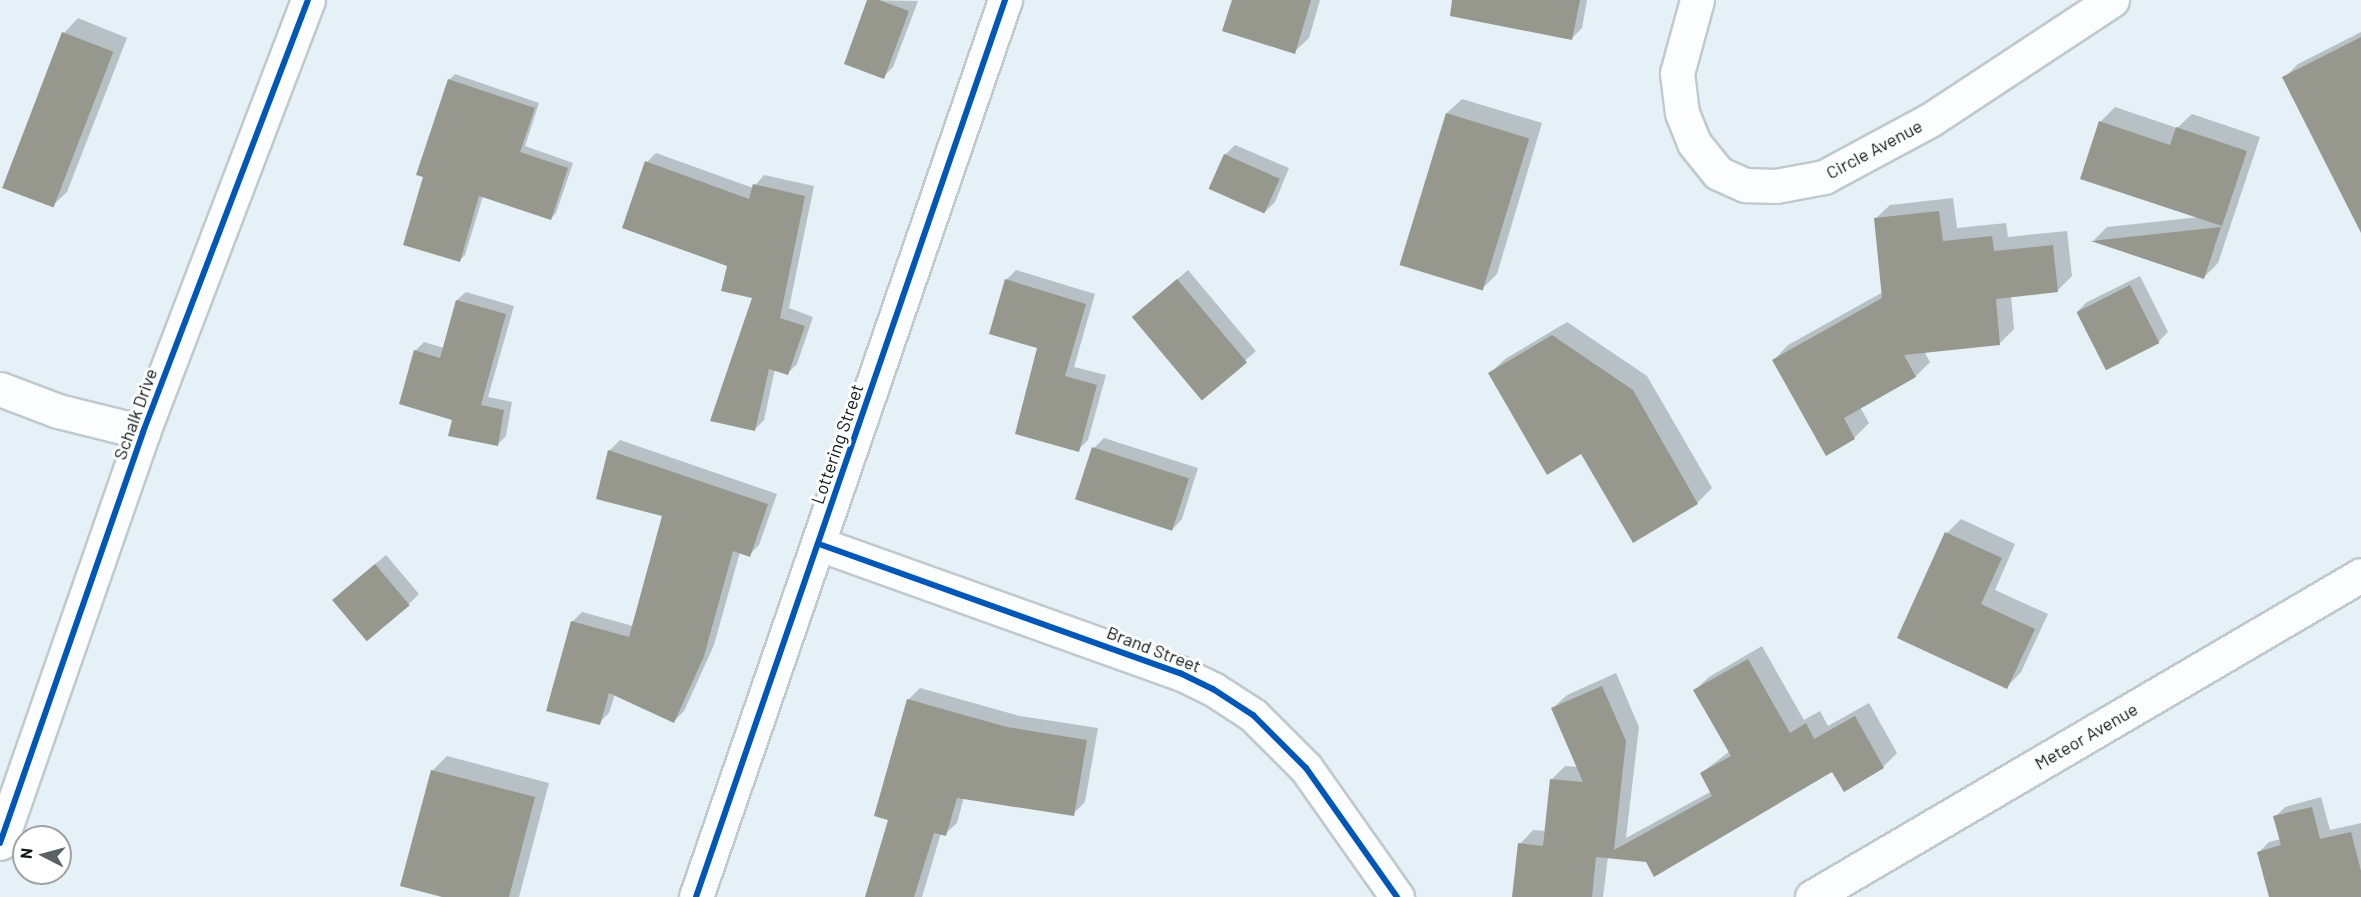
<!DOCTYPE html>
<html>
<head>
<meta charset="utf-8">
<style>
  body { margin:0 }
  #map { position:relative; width:2361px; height:897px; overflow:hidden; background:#e5f1f6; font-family:Barlow,sans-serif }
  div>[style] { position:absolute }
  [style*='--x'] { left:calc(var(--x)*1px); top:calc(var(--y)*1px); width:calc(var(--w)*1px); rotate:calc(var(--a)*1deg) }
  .shadow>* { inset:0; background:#0003 }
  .building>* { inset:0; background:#96988e; transform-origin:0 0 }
  .roads { filter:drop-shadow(2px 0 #c0c9cd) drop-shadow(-2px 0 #c0c9cd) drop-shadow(0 2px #c0c9cd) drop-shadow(0 -2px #c0c9cd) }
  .street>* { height:33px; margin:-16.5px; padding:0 16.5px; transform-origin:16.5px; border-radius:16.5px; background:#fbfdfe }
  .cycleway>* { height:6px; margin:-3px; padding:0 3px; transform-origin:3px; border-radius:3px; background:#0057b8 }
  span { translate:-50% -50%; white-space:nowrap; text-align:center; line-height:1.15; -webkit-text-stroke:6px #fff; paint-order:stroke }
  .street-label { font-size:18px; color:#0e1619 }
  .north { position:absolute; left:12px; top:825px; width:60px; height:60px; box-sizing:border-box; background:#fff; border:2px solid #9fa2a3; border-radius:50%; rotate:276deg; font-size:16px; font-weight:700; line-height:24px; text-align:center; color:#0e1619 }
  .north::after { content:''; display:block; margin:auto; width:21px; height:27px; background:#596366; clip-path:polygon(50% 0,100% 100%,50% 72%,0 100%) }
</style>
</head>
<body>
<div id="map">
  <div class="shadow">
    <div style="clip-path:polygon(869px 0,918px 1px,893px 67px,883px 77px)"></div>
    <div style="clip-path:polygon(1233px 0,1320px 0,1309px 38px,1294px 52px)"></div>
    <div style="clip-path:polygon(1483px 0,1587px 0,1582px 28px,1572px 38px)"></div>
    <div style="clip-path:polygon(78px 18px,127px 38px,67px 192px,52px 206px,4px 187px,64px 33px)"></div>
    <div style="clip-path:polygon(2361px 32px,2361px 177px,2284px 78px,2298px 64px)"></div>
    <div style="clip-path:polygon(455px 74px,539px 103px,525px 146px,573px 163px,556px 213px,551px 219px,483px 196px,465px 255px,459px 261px,425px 176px,449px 80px)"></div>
    <div style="clip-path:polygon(1462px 99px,1542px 123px,1497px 274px,1482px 289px,1402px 264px,1447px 113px)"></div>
    <div style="clip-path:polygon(2115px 107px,2177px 128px,2192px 114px,2260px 137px,2218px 263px,2204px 277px,2094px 240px,2107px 227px,2200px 217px,2100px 122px)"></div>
    <div style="clip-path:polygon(1235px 145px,1289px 168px,1275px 202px,1265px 212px,1225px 155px)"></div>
    <div style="clip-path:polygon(656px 153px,753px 188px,764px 175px,814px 186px,789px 308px,813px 317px,797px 364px,787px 374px,775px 369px,764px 420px,754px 430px,754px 297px,647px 162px)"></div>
    <div style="clip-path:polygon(1953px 198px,1957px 228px,2006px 223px,2008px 237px,2067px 231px,2072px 276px,2057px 291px,2011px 296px,2014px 329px,2000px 343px,1924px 351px,1930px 362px,1916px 376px,1860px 407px,1869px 423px,1855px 437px,1826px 453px,1774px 360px,1788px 345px,1883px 292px,1875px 219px,1890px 205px)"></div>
    <div style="clip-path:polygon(1016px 270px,1095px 294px,1074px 367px,1106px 375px,1088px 440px,1078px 450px,1039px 347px,1006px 280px)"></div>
    <div style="clip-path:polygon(1188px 270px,1256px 351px,1202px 398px,1144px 308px)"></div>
    <div style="clip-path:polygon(2140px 276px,2168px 332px,2158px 342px,2077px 312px,2087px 302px)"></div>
    <div style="clip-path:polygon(466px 292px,514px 306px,488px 397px,512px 402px,506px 436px,497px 445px,453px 419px,415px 351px,424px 342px,444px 348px,457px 300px)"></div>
    <div style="clip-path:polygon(1567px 322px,1647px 376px,1712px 488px,1698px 502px,1633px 540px,1582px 452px,1490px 373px,1505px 359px)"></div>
    <div style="clip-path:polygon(1104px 438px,1198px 468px,1182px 519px,1172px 530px,1094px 448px)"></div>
    <div style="clip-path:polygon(620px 440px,777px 494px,759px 545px,749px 555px,740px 552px,714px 645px,684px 711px,674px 721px,615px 694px,609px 713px,599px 723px,572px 622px,582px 612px,633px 626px,664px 514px,598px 498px,610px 450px)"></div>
    <div style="clip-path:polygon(1961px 519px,2015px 544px,1995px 590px,2048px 614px,2021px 672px,2007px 687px,1947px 533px)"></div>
    <div style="clip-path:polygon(386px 555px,419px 594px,409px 604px,344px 590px)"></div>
    <div style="clip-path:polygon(1762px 646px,1804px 720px,1820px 711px,1828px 726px,1869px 703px,1897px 753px,1883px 767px,1844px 790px,1833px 770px,1647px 861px,1608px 857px,1603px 897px,1514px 897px,1520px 844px,1533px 830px,1546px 831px,1552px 779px,1565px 766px,1578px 767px,1553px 708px,1567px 695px,1616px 673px,1639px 727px,1626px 838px,1712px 791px,1701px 773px,1730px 751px,1695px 690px,1709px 677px)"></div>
    <div style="clip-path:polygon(920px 688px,1020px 716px,1098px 728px,1085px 802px,1073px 814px,964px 797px,957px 823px,945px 834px,941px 833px,922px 897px,866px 897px,890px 819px,908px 700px)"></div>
    <div style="clip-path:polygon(447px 756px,549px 783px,519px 897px,448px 897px,402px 885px,433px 770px)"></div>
    <div style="clip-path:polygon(2321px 797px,2330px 830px,2361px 823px,2361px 897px,2270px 897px,2259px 852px,2269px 842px,2281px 839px,2275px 817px,2285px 807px)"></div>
  </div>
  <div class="building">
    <div style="clip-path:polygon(867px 0,879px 0,909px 11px,884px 79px,844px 64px)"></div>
    <div style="clip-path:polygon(1232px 0,1311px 0,1295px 54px,1222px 31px)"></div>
    <div style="clip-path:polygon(1452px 0,1580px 0,1572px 40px,1450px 16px)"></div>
    <div style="left:62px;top:32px;width:55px;height:167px;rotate:21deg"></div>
    <div style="clip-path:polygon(2361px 37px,2361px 233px,2282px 77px)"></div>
    <div style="clip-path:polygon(448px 79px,535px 108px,520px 152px,568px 168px,551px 220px,479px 196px,460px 262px,403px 245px,423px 177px,416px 175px)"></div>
    <div style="left:1446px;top:113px;width:87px;height:159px;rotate:17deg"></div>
    <div style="clip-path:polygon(2099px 121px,2170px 145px,2176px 127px,2247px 151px,2222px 226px,2080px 179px)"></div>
    <div style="left:1224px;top:154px;width:61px;height:38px;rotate:24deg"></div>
    <div style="clip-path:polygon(645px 161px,749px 199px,753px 184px,805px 196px,780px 318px,805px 326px,788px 375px,769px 369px,755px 431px,710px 421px,752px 298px,721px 291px,727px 266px,622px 228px)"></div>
    <div style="clip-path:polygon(1939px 211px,1943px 241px,1992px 236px,1994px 251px,2053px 245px,2058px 292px,1996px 299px,2000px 345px,1904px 355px,1916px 377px,1844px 418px,1855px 439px,1826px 456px,1772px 360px,1882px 298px,1874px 218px)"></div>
    <div style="clip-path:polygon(2221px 227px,2204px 279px,2091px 241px)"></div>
    <div style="clip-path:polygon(1005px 279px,1086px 304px,1065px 376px,1097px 385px,1079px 452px,1015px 434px,1037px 348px,989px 334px)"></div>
    <div style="left:1177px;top:279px;width:109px;height:59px;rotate:50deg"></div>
    <div style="left:2130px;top:285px;width:65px;height:60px;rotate:63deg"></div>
    <div style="clip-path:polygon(456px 300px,506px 314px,481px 405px,504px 410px,498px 446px,448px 436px,452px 420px,399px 404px,414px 350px,440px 358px)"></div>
    <div style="clip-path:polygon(1552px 335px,1633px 390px,1698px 504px,1633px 543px,1581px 454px,1547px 475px,1488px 373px)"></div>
    <div style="left:1092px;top:447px;width:102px;height:55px;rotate:18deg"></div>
    <div style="clip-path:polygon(608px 450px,768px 504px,750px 557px,733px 551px,704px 656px,674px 723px,609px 693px,600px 725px,546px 711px,571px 621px,629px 637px,662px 516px,596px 499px)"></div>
    <div style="clip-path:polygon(1945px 532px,2002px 558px,1981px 604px,2035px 629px,2007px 689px,1897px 638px)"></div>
    <div style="left:375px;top:564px;width:54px;height:56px;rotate:50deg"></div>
    <div style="clip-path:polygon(1748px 659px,1790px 733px,1806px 723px,1814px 739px,1855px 716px,1884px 768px,1844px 792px,1832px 772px,1654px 877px,1646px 862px,1596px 857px,1592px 897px,1512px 897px,1518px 843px,1543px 846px,1550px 779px,1583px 782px,1551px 708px,1602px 686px,1626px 741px,1614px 850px,1712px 796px,1700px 773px,1731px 756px,1693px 690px)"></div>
    <div style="clip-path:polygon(907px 699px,1007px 727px,1087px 740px,1074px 816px,957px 798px,946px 836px,934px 833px,914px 897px,865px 897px,888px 820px,874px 816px)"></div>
    <div style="clip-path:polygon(431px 770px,535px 797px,509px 897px,442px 897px,400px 886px)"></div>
    <div style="clip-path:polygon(2312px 807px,2320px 839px,2351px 832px,2361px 871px,2361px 897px,2269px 897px,2257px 852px,2281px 845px,2273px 816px)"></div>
  </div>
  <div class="roads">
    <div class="street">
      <div style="--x:1697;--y:0;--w:76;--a:105.3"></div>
      <div style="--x:1677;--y:73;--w:40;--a:82.9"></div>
      <div style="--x:1682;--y:113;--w:32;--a:68"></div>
      <div style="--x:1694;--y:143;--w:38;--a:51"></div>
      <div style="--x:1718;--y:173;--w:30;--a:24"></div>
      <div style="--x:1745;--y:185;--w:31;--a:2"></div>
      <div style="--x:1776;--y:186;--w:49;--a:-10.6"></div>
      <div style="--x:1824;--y:177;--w:120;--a:-28.3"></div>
      <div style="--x:1930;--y:120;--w:218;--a:-33.4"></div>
      <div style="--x:0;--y:389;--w:62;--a:20.8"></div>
      <div style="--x:58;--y:411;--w:88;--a:13.9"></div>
      <div style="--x:819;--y:544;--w:383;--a:19.7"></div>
      <div style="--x:1180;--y:673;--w:37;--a:26"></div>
      <div style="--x:1213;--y:689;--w:48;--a:33"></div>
      <div style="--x:1253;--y:715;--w:75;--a:45"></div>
      <div style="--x:1306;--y:768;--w:158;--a:54.8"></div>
      <div style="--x:0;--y:843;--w:435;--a:-70.8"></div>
      <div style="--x:143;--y:432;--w:462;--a:-69.1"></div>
      <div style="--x:696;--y:897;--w:949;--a:-70.99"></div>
      <div style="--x:1812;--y:897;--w:636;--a:-30.39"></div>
    </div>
  </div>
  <div class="cycleway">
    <div style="--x:819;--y:544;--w:383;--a:19.7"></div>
    <div style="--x:1180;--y:673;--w:37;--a:26"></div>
    <div style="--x:1213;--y:689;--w:48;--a:33"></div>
    <div style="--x:1253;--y:715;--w:75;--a:45"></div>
    <div style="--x:1306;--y:768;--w:158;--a:54.8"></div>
    <div style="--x:0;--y:843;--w:435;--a:-70.8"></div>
    <div style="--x:143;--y:432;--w:462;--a:-69.1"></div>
    <div style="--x:696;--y:897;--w:949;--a:-70.99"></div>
  </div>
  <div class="street-label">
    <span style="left:1874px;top:149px;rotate:-28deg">Circle Avenue</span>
    <span style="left:135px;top:414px;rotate:-70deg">Schalk Drive</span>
    <span style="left:837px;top:444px;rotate:-71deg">Lottering Street</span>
    <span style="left:1154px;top:649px;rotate:21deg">Brand Street</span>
    <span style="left:2086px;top:736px;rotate:-30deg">Meteor Avenue</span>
  </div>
  <div class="north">N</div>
</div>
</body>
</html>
